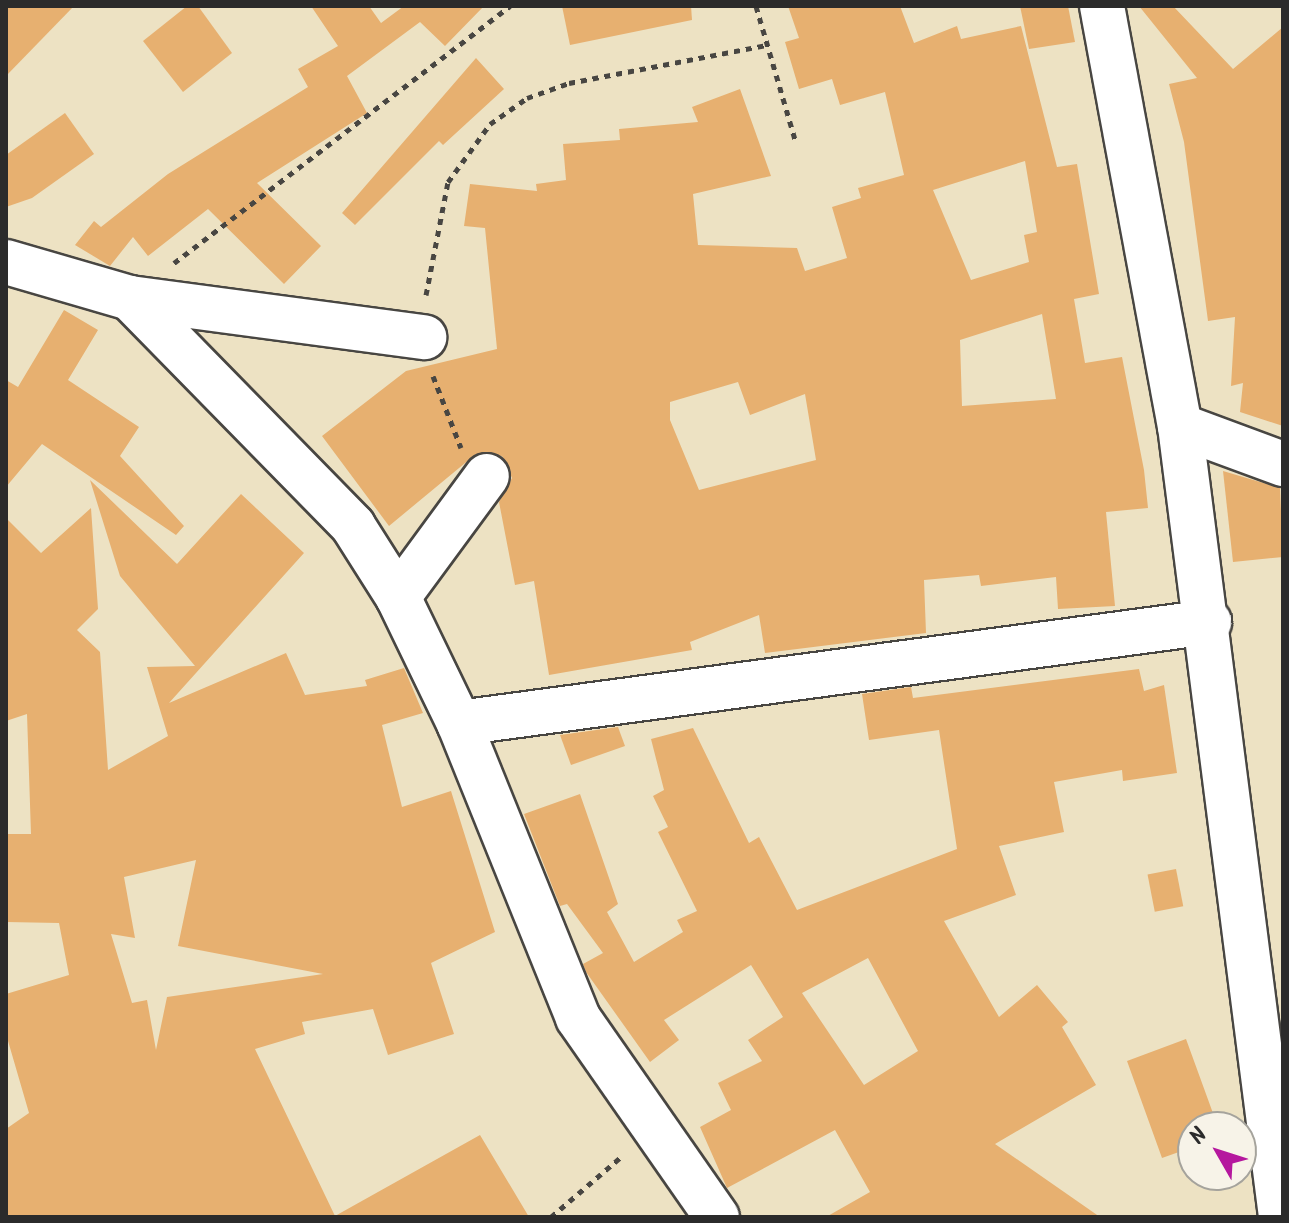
<!DOCTYPE html>
<html>
<head>
<meta charset="utf-8">
<style>
  body { margin:0 }
  #map { position:relative; width:1289px; height:1223px; overflow:hidden; background:#ede2c3; font-family:Kalam,sans-serif }
  div>[style] { position:absolute }
  [style*='--x'] { left:calc(var(--x)*1px); top:calc(var(--y)*1px); width:calc(var(--w)*1px); rotate:calc(var(--a)*1deg) }
  .building>* { inset:0; background:#e7b070; transform-origin:0 0 }
  .path>* { height:5px; margin-top:-2.5px; transform-origin:0; background:repeating-linear-gradient(90deg,#484642 0 6px,transparent 0 12px) }
  .roads { filter:drop-shadow(2px 0 #484642) drop-shadow(-2px 0 #484642) drop-shadow(0 2px #484642) drop-shadow(0 -2px #484642) }
  .minor>* { height:44px; margin:-22px; padding:0 22px; transform-origin:22px; border-radius:22px; background:#fff }
  span { translate:-50% -50%; white-space:nowrap; text-align:center; line-height:1.15; -webkit-text-stroke:6px #f7f3e8; paint-order:stroke }
  .frame { position:absolute; inset:0; border:8px solid #2b2b2b; pointer-events:none }
  .north { position:absolute; left:1177px; top:1111px; width:80px; height:80px; box-sizing:border-box; background:#f7f3e8; border:2px solid #a5a39c; border-radius:50%; rotate:309deg; font-size:22px; font-weight:700; line-height:32px; text-align:center; color:#2b2b2b }
  .north::after { content:''; display:block; margin:auto; width:28px; height:36px; background:#b5179e; clip-path:polygon(50% 0,100% 100%,50% 72%,0 100%) }
</style>
</head>
<body>
<div id="map">
  <div class="building">
    <div style="clip-path:polygon(6px 6px,74px 6px,6px 76px)"></div>
    <div style="clip-path:polygon(187px 6px,198px 6px,232px 53px,183px 92px,143px 41px)"></div>
    <div style="clip-path:polygon(311px 6px,369px 6px,381px 23px,404px 6px,484px 6px,445px 46px,420px 22px,347px 76px,367px 113px,257px 183px,321px 246px,284px 284px,208px 209px,148px 256px,133px 237px,110px 266px,75px 245px,94px 221px,101px 227px,168px 174px,308px 87px,298px 69px,338px 46px)"></div>
    <div style="clip-path:polygon(562px 6px,691px 6px,692px 20px,570px 45px)"></div>
    <div style="clip-path:polygon(evenodd,788px 6px,900px 6px,914px 43px,957px 26px,961px 39px,1021px 26px,1057px 167px,1077px 164px,1099px 294px,1074px 299px,1085px 363px,1122px 357px,1144px 470px,1148px 508px,1106px 512px,1115px 606px,1058px 609px,1056px 577px,981px 586px,979px 575px,924px 580px,926px 633px,765px 653px,759px 615px,690px 642px,692px 650px,549px 675px,534px 581px,515px 585px,499px 502px,512px 478px,502px 456px,476px 454px,389px 526px,322px 436px,406px 371px,497px 349px,485px 228px,464px 226px,470px 184px,537px 191px,536px 184px,566px 180px,563px 144px,620px 140px,619px 129px,698px 122px,692px 107px,740px 89px,771px 176px,693px 194px,698px 245px,797px 248px,805px 271px,847px 258px,832px 207px,861px 198px,858px 188px,904px 175px,885px 92px,840px 105px,832px 79px,799px 89px,785px 42px,799px 38px,788px 6px,1025px 161px,1037px 232px,1024px 235px,1029px 262px,971px 280px,933px 190px,1025px 161px,788px 6px,1042px 314px,1056px 399px,962px 406px,960px 340px,1042px 314px,788px 6px,738px 382px,750px 415px,805px 394px,816px 460px,699px 490px,670px 420px,670px 402px,738px 382px)"></div>
    <div style="clip-path:polygon(1020px 6px,1068px 6px,1075px 42px,1029px 49px)"></div>
    <div style="clip-path:polygon(1139px 6px,1173px 6px,1233px 69px,1283px 27px,1283px 426px,1240px 412px,1243px 383px,1231px 386px,1235px 317px,1208px 321px,1184px 142px,1169px 84px,1197px 78px)"></div>
    <div style="clip-path:polygon(476px 58px,504px 89px,443px 145px,439px 141px,355px 225px,342px 213px)"></div>
    <div style="clip-path:polygon(65px 113px,94px 154px,32px 198px,6px 207px,6px 155px)"></div>
    <div style="clip-path:polygon(64px 310px,98px 330px,68px 380px,139px 427px,120px 456px,184px 526px,176px 535px,42px 444px,6px 487px,6px 380px,18px 387px)"></div>
    <div style="clip-path:polygon(1223px 471px,1280px 488px,1283px 557px,1233px 562px)"></div>
    <div style="clip-path:polygon(evenodd,90px 480px,177px 564px,241px 494px,304px 553px,169px 703px,286px 653px,305px 695px,367px 686px,365px 680px,404px 668px,423px 713px,382px 725px,402px 807px,451px 791px,495px 932px,431px 963px,454px 1034px,388px 1055px,373px 1009px,302px 1022px,305px 1034px,255px 1049px,335px 1216px,480px 1135px,529px 1217px,6px 1217px,6px 1129px,29px 1113px,6px 1034px,6px 994px,69px 975px,59px 923px,6px 922px,6px 834px,31px 834px,27px 714px,6px 721px,6px 518px,41px 553px,91px 508px,98px 609px,77px 630px,100px 652px,108px 770px,168px 736px,147px 667px,195px 666px,120px 576px,90px 480px,196px 860px,178px 946px,323px 974px,167px 997px,156px 1050px,147px 1000px,132px 1003px,111px 934px,135px 938px,124px 877px,196px 860px)"></div>
    <div style="clip-path:polygon(evenodd,1139px 669px,1144px 691px,1164px 685px,1177px 773px,1123px 781px,1122px 770px,1054px 782px,1064px 832px,999px 846px,1016px 895px,944px 921px,999px 1017px,1037px 985px,1068px 1022px,1062px 1027px,1096px 1085px,995px 1144px,1100px 1217px,826px 1217px,870px 1192px,835px 1130px,727px 1188px,700px 1127px,731px 1110px,718px 1083px,762px 1061px,748px 1040px,783px 1017px,751px 965px,664px 1020px,679px 1040px,650px 1062px,586px 972px,583px 964px,603px 953px,567px 904px,560px 906px,524px 814px,580px 794px,618px 904px,607px 912px,634px 962px,683px 932px,677px 920px,697px 911px,658px 832px,668px 827px,653px 796px,664px 790px,651px 739px,693px 728px,749px 843px,759px 837px,797px 910px,957px 849px,939px 730px,869px 740px,862px 694px,911px 687px,913px 698px,1139px 669px,868px 958px,918px 1051px,864px 1085px,802px 993px,868px 958px)"></div>
    <div style="clip-path:polygon(618px 727px,625px 746px,571px 765px,560px 735px)"></div>
    <div style="left:1176px;top:869px;width:38px;height:29px;rotate:79deg"></div>
    <div style="clip-path:polygon(1186px 1039px,1218px 1127px,1193px 1127px,1193px 1147px,1162px 1158px,1127px 1061px)"></div>
  </div>
  <div class="path">
    <div style="--x:756;--y:6;--w:143;--a:73.7"></div>
    <div style="--x:174;--y:263;--w:423;--a:-37.4"></div>
    <div style="--x:426;--y:295;--w:115;--a:-79"></div>
    <div style="--x:448;--y:182;--w:72;--a:-54.1"></div>
    <div style="--x:490;--y:124;--w:45;--a:-35.1"></div>
    <div style="--x:527;--y:98;--w:45;--a:-19.7"></div>
    <div style="--x:569;--y:83;--w:202;--a:-10.9"></div>
    <div style="--x:433;--y:376;--w:77;--a:68.7"></div>
    <div style="--x:551;--y:1217;--w:95;--a:-40.7"></div>
  </div>
  <div class="roads">
    <div class="minor">
      <div style="--x:1102;--y:6;--w:427;--a:79.5"></div>
      <div style="--x:1180;--y:426;--w:797;--a:82.72"></div>
      <div style="--x:6;--y:262;--w:129;--a:16.2"></div>
      <div style="--x:130;--y:298;--w:319;--a:45.6"></div>
      <div style="--x:353;--y:526;--w:84;--a:57.6"></div>
      <div style="--x:398;--y:597;--w:140;--a:64.2"></div>
      <div style="--x:459;--y:723;--w:318;--a:68"></div>
      <div style="--x:578;--y:1018;--w:243;--a:55.1"></div>
      <div style="--x:130;--y:298;--w:297;--a:7.6"></div>
      <div style="--x:1180;--y:426;--w:110;--a:20.3"></div>
      <div style="--x:398;--y:597;--w:150;--a:-53.7"></div>
      <div style="--x:459;--y:723;--w:757;--a:-7.67"></div>
    </div>
  </div>
  <div class="frame"></div>
  <div class="north">N</div>
</div>
</body>
</html>
